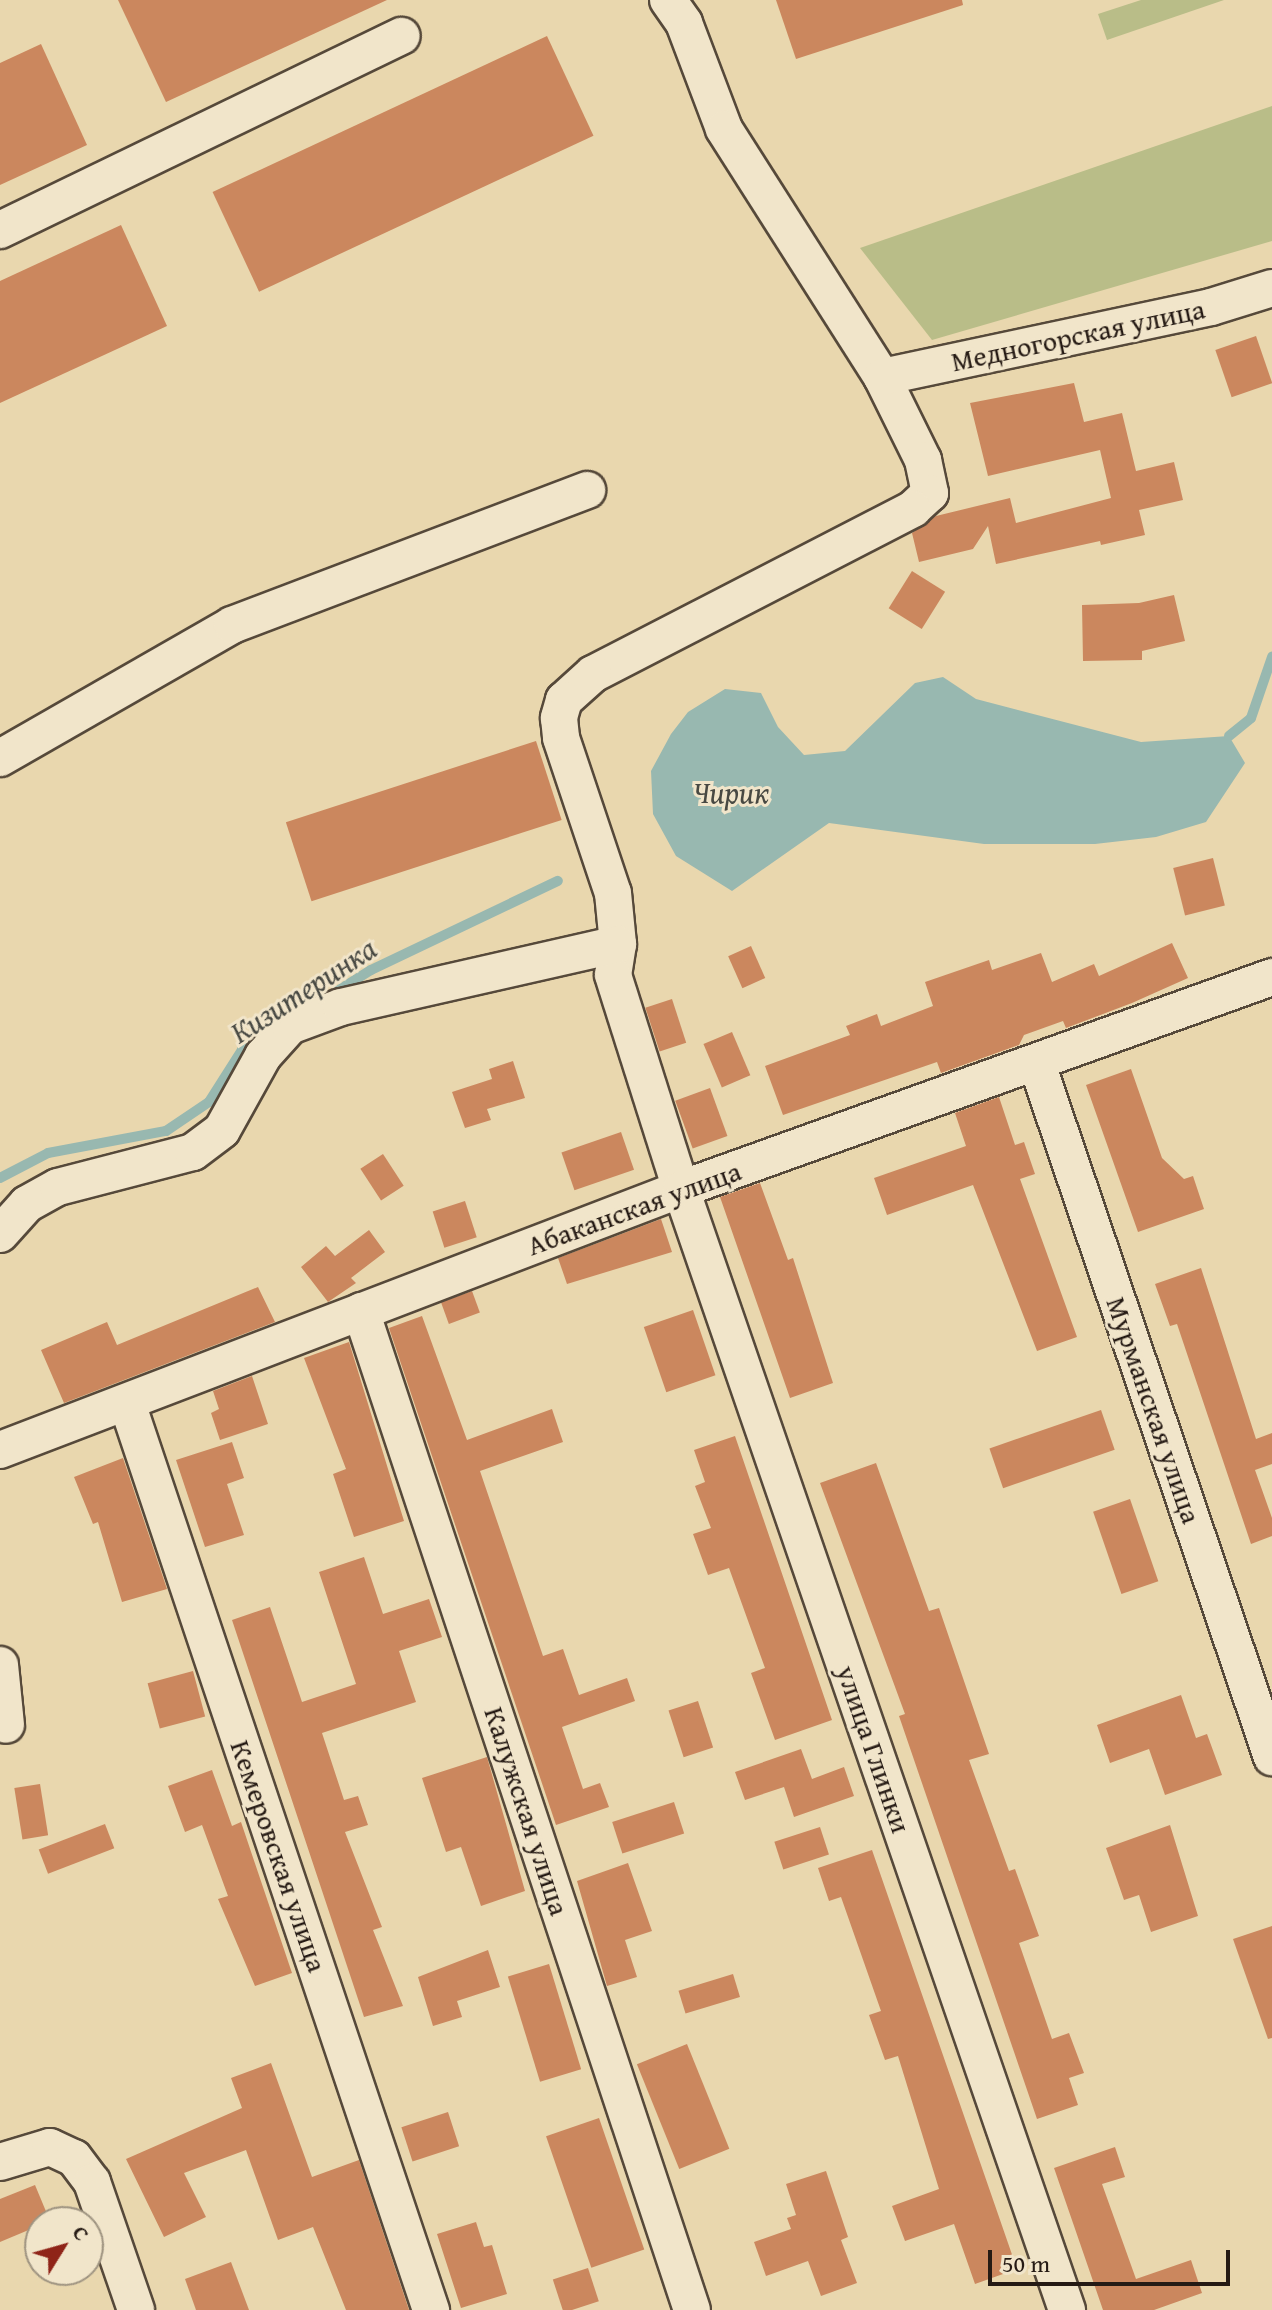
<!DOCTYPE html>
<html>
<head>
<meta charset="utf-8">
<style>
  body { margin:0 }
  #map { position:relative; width:1272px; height:2310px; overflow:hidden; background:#e9d7ae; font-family:"Gentium Book Plus",serif }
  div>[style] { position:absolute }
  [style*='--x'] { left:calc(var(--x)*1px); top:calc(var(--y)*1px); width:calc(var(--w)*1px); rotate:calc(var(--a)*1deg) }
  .green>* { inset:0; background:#b9bd88 }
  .water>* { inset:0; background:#98b8b0 }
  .stream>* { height:10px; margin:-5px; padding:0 5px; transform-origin:5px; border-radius:5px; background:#98b8b0 }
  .building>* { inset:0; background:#cb875e; transform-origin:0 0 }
  .roads { filter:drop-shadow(2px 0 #56493a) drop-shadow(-2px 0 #56493a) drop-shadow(0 2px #56493a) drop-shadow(0 -2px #56493a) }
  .minor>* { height:36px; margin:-18px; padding:0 18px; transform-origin:18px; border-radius:18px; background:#f1e5ca }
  span { translate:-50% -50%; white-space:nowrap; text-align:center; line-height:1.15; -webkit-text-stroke:6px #f1e5ca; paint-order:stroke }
  .street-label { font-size:28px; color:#251a14 }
  .water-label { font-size:30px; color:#484943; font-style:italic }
  .north { position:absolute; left:24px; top:2206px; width:80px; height:80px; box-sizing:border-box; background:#f1e5ca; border:2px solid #9f9481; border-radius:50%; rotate:53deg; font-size:22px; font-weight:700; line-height:32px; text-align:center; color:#251a14 }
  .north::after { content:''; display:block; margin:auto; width:28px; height:36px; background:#8f2418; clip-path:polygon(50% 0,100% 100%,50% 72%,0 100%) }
  .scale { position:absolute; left:988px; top:2250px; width:242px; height:36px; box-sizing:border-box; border:4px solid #251a14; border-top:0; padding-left:10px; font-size:24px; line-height:28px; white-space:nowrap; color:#251a14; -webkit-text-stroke:6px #f1e5ca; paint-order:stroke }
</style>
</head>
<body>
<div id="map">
  <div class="green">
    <div style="clip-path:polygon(1141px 0,1224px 0,1107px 40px,1098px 14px)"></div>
    <div style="clip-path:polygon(1272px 106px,1272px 241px,932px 340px,860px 248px)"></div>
  </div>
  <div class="water">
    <div style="clip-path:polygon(943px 677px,976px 699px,1141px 742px,1229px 736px,1245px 763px,1206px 822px,1156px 837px,1095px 844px,984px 844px,829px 823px,732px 891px,676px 856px,653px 814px,651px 771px,671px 734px,688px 712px,725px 689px,761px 693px,778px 727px,804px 755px,845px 751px,915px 683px)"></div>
  </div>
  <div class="stream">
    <div style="--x:1229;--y:736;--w:28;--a:-39"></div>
    <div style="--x:1251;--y:718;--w:65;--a:-71"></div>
    <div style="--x:331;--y:995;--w:47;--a:-32"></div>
    <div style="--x:371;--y:970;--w:207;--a:-25.5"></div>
    <div style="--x:0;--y:1178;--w:54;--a:-27.5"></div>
    <div style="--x:48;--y:1153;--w:120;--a:-10.6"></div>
    <div style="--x:166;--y:1131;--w:52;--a:-34"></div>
    <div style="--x:209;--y:1102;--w:62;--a:-57.6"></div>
    <div style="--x:242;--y:1050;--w:20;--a:-33"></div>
  </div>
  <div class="building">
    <div style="clip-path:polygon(118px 0,387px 0,166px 102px)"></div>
    <div style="clip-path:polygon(776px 0,962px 0,963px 5px,796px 59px)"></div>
    <div style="left:547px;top:36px;width:110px;height:369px;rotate:65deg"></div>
    <div style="clip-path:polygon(41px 44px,87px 145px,0 185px,0 63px)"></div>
    <div style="clip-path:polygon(121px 225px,167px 326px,0 403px,0 281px)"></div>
    <div style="left:1256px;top:336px;width:50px;height:43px;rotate:71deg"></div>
    <div style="clip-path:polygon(1074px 383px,1084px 422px,1122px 413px,1136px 471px,1174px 462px,1183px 500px,1139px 510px,1145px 535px,1101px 545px,1100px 541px,996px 564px,988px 526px,973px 549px,919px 562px,912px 533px,936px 516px,1010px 498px,1016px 523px,1111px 498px,1100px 450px,988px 476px,970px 403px)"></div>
    <div style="left:912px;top:571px;width:39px;height:44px;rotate:32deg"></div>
    <div style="clip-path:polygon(1174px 595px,1185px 641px,1142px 651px,1142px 660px,1083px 661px,1082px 605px,1139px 603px)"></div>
    <div style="left:536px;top:741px;width:83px;height:263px;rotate:72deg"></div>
    <div style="left:1213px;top:858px;width:49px;height:41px;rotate:76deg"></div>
    <div style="clip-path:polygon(1172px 943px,1188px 978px,1132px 1003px,1066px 1028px,1063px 1021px,1024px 1035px,1019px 1045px,941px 1073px,937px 1062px,783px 1115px,765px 1066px,850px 1035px,846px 1026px,877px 1014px,881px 1026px,933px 1006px,925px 982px,989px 960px,992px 970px,1041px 953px,1052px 982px,1094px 964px,1099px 976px)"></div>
    <div style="left:751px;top:946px;width:35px;height:25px;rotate:66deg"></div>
    <div style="left:672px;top:999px;width:46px;height:28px;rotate:72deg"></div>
    <div style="left:732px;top:1032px;width:47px;height:31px;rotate:67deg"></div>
    <div style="clip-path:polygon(513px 1061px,525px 1098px,487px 1109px,491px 1120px,465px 1128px,452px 1092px,492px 1079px,489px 1069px)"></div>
    <div style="clip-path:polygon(1131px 1069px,1162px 1158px,1184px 1179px,1193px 1176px,1204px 1209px,1138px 1232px,1086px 1085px)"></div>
    <div style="left:710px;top:1088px;width:51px;height:37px;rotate:70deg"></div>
    <div style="clip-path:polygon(999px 1097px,1015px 1145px,1024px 1142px,1035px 1174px,1020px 1179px,1077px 1337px,1037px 1351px,973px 1185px,887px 1215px,874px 1178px,966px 1146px,955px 1113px)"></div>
    <div style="left:621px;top:1132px;width:40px;height:63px;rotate:71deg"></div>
    <div style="left:383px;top:1154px;width:38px;height:27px;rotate:57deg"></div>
    <div style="clip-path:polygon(760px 1183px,788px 1260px,793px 1258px,833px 1383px,790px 1398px,720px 1197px)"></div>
    <div style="left:465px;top:1201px;width:38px;height:34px;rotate:72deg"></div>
    <div style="clip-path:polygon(661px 1219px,672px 1252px,567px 1284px,558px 1258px)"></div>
    <div style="clip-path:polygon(369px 1230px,385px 1252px,351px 1278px,356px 1283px,328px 1302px,301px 1267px,326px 1246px,335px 1256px)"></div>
    <div style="clip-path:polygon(1201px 1268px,1256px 1439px,1272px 1433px,1272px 1464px,1255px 1470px,1272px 1518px,1272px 1536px,1251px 1544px,1177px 1324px,1170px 1326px,1155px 1284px)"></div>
    <div style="clip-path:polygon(258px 1287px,275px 1322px,64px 1403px,41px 1350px,107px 1322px,117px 1345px)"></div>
    <div style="left:472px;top:1291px;width:23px;height:33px;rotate:70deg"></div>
    <div style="left:693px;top:1310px;width:69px;height:52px;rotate:71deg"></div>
    <div style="clip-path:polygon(422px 1316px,467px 1440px,552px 1409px,563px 1442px,480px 1471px,543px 1656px,563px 1649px,579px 1695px,627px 1678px,635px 1701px,562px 1727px,583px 1789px,600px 1783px,609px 1807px,556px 1825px,389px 1328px)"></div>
    <div style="clip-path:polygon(349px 1342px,404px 1521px,354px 1537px,333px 1474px,346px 1469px,304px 1358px)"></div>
    <div style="clip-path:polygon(252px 1376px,268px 1424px,220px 1440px,211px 1413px,219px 1409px,213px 1391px)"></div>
    <div style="left:1101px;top:1410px;width:42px;height:118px;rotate:71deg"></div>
    <div style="clip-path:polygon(735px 1436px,832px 1720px,775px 1740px,751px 1673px,765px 1668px,729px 1568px,708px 1575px,693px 1534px,711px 1528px,695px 1486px,705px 1482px,694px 1450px)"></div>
    <div style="clip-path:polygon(232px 1442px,244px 1478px,227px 1484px,244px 1535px,205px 1547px,176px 1460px)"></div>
    <div style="clip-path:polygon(123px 1458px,167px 1589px,122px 1602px,98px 1522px,93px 1524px,74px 1477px)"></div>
    <div style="clip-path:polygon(876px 1463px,929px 1611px,939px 1608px,989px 1754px,969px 1760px,1009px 1871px,1015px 1869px,1039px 1936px,1019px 1943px,1052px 2039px,1069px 2033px,1084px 2073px,1069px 2078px,1078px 2105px,1037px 2119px,899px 1716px,905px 1714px,820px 1483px)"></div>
    <div style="left:1130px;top:1499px;width:87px;height:39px;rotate:71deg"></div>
    <div style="clip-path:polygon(364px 1557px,383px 1614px,429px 1599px,442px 1637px,399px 1651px,416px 1702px,322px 1733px,344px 1800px,358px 1796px,368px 1825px,345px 1832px,382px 1927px,373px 1930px,403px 2006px,364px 2017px,232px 1620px,270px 1607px,302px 1702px,356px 1684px,319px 1572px)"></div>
    <div style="left:193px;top:1671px;width:47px;height:47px;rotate:75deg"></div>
    <div style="clip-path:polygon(1181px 1695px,1196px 1738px,1207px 1734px,1222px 1775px,1165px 1795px,1149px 1749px,1110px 1763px,1097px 1725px)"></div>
    <div style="left:698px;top:1701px;width:49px;height:31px;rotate:72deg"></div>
    <div style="clip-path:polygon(801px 1749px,812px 1779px,844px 1767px,854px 1796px,794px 1817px,784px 1787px,745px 1800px,735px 1772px)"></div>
    <div style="clip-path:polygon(487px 1757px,525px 1891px,481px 1906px,461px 1847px,446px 1852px,422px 1778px)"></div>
    <div style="clip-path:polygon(212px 1770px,232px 1826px,241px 1822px,292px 1973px,255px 1986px,218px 1899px,228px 1896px,202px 1825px,185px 1832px,168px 1786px)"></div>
    <div style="left:40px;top:1784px;width:52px;height:26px;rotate:81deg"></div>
    <div style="left:674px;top:1802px;width:33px;height:65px;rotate:72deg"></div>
    <div style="left:105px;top:1824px;width:26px;height:71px;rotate:69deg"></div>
    <div style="clip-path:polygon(1170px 1825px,1198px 1916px,1151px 1932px,1139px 1895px,1124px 1900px,1106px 1848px)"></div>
    <div style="left:820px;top:1827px;width:29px;height:48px;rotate:72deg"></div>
    <div style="clip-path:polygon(872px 1850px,1017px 2269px,975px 2284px,954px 2224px,905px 2241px,892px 2206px,939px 2189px,898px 2056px,885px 2060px,869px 2015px,881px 2011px,841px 1897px,829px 1901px,818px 1868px)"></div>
    <div style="clip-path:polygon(628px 1863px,652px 1931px,625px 1940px,637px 1977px,607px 1986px,577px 1881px)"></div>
    <div style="clip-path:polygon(1272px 1926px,1272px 2038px,1268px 2039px,1233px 1939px)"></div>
    <div style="clip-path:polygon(488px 1950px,500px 1987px,457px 2001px,462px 2017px,433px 2026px,418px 1977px)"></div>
    <div style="left:549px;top:1964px;width:110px;height:43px;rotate:73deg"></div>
    <div style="left:733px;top:1974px;width:24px;height:57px;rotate:73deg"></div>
    <div style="left:687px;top:2044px;width:113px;height:54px;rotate:68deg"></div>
    <div style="clip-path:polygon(271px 2063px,312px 2177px,359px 2160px,409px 2310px,346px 2310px,313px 2227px,278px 2240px,246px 2150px,184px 2173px,206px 2217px,164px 2237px,126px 2159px,242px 2108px,231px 2078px)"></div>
    <div style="left:448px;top:2112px;width:36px;height:49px;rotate:72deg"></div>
    <div style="left:599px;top:2118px;width:139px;height:56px;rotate:71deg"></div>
    <div style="clip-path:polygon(1115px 2147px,1125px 2177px,1102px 2184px,1136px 2279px,1191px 2260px,1202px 2293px,1154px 2310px,1103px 2310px,1054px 2168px)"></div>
    <div style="clip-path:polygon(826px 2171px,848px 2237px,841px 2240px,857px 2283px,821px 2296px,808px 2261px,766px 2276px,754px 2242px,791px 2229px,787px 2218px,796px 2215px,786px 2184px)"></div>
    <div style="clip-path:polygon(35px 2185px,50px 2221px,0 2242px,0 2199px)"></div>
    <div style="clip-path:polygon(476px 2222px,484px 2247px,492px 2245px,507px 2294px,461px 2308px,437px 2234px)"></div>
    <div style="clip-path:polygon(231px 2262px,249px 2310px,196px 2310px,185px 2279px)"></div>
    <div style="left:588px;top:2268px;width:35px;height:37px;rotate:72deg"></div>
  </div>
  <div class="roads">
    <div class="minor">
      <div style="--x:668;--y:0;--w:28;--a:55"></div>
      <div style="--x:684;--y:23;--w:113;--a:69.3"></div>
      <div style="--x:724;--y:129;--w:294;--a:57.5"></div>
      <div style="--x:882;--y:377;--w:93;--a:63.7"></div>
      <div style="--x:923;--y:460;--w:34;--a:78"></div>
      <div style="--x:930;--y:493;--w:23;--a:137"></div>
      <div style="--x:913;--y:509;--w:360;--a:152.7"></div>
      <div style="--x:593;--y:674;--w:39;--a:138"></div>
      <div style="--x:564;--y:700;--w:19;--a:106"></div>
      <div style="--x:559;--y:718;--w:20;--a:84"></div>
      <div style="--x:561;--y:738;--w:163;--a:71.5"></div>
      <div style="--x:613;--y:893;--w:51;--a:84.4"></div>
      <div style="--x:618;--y:944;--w:31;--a:99"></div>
      <div style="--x:613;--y:975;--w:225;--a:72.4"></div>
      <div style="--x:681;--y:1189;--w:1186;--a:71"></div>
      <div style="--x:0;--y:230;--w:446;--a:-25.8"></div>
      <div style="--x:882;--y:377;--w:336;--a:-12"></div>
      <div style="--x:1211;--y:307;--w:64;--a:-17.3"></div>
      <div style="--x:0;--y:758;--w:267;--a:-29.8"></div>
      <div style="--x:232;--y:625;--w:380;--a:-20.8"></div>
      <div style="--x:1037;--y:1064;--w:732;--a:71.27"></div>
      <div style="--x:0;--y:1234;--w:40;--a:-48"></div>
      <div style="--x:27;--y:1204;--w:35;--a:-29"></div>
      <div style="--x:58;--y:1187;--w:139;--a:-14.5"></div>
      <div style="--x:193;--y:1152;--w:36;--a:-37"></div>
      <div style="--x:222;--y:1130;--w:85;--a:-61"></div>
      <div style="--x:263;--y:1056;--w:40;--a:-48"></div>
      <div style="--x:290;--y:1026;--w:54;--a:-20.4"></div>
      <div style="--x:341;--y:1007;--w:284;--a:-12.8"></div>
      <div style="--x:361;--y:1311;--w:1052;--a:71.67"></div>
      <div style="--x:127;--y:1403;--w:957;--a:71.47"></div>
      <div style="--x:0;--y:1450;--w:729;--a:-20.97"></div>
      <div style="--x:681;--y:1189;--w:628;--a:-19.73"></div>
      <div style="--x:0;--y:1665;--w:60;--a:84.3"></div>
      <div style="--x:0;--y:2162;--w:52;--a:-16.7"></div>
      <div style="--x:50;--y:2147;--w:26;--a:25"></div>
      <div style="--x:74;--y:2158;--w:30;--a:53"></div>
      <div style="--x:92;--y:2182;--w:135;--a:71"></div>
    </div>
  </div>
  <div class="street-label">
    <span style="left:1078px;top:335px;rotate:-12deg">Медногорская улица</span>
    <span style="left:634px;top:1208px;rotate:-20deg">Абаканская улица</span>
    <span style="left:1154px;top:1410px;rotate:71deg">Мурманская улица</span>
    <span style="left:874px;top:1749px;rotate:71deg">улица Глинки</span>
    <span style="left:527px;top:1811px;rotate:72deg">Калужская улица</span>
    <span style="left:279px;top:1856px;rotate:71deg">Кемеровская улица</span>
  </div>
  <div class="water-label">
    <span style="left:731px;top:792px">Чирик</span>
    <span style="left:303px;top:990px;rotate:-33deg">Кизитеринка</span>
  </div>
  <div class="north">С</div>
  <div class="scale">50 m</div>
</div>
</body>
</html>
